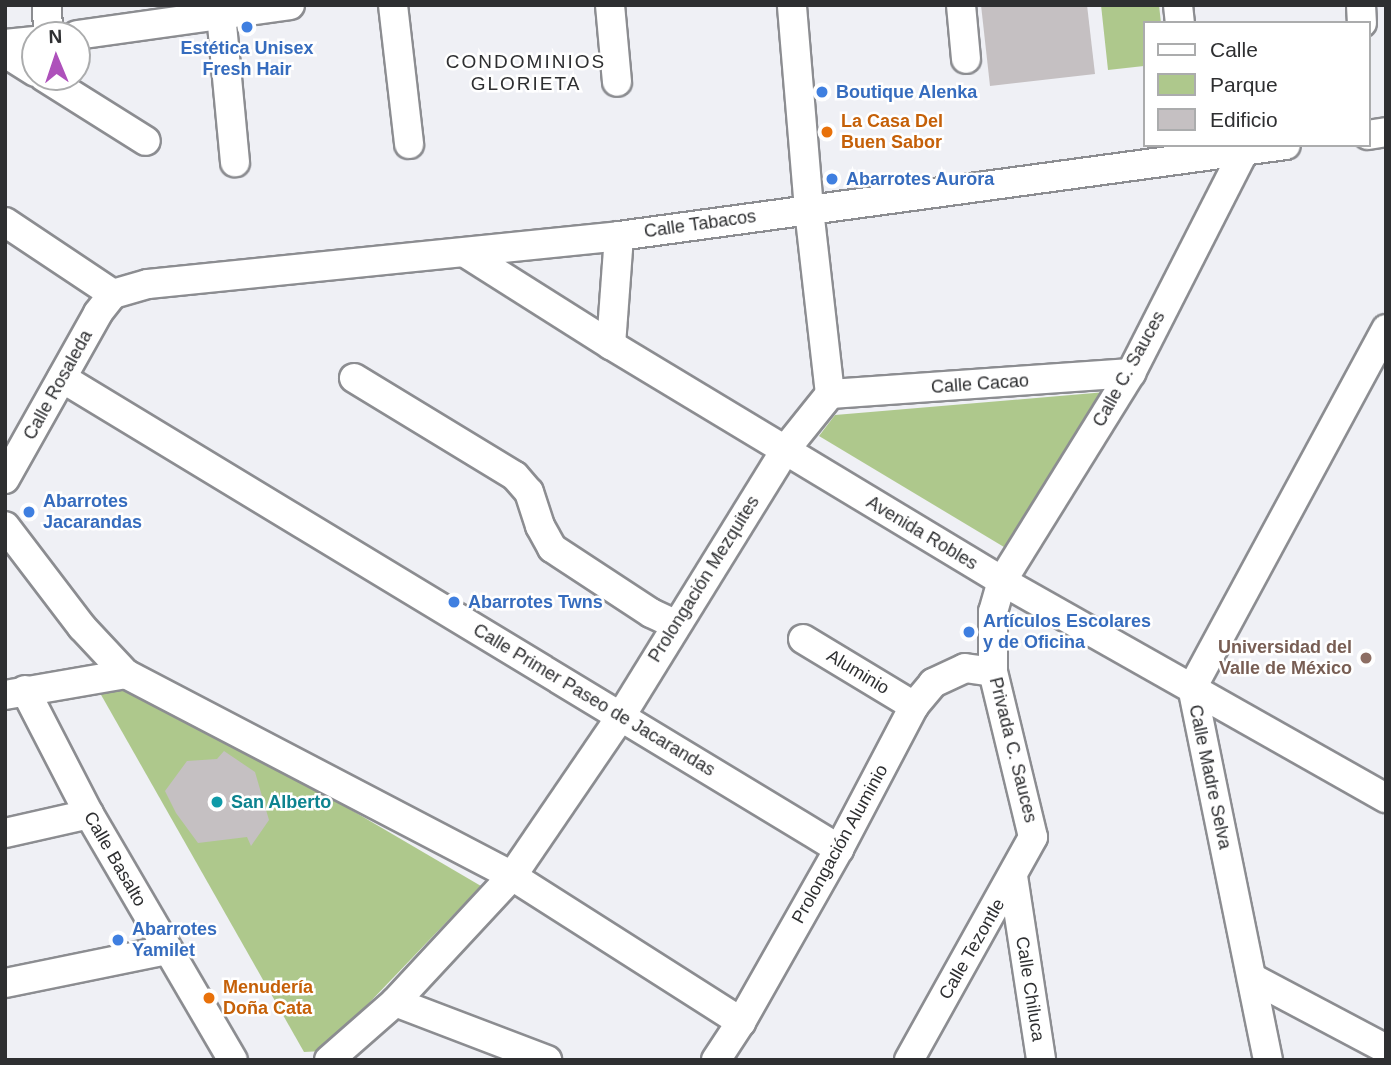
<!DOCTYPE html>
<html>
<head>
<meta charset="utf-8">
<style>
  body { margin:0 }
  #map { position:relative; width:1391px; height:1065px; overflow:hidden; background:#eff0f5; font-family:Helvetica,sans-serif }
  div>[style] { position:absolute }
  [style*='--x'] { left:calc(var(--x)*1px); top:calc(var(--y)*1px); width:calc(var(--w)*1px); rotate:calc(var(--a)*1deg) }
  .green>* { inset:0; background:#aec88c }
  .building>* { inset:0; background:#c5c0c2 }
  .roads { filter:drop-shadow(2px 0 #8c8d91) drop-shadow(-2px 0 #8c8d91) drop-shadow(0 2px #8c8d91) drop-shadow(0 -2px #8c8d91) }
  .minor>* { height:28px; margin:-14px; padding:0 14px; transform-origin:14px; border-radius:14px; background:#fff }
  .dots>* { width:19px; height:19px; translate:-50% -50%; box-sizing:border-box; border:4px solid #fff; border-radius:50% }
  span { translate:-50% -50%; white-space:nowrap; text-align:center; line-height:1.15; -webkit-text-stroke:5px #fff; paint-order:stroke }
  .shop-label { font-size:18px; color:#366cbe; font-weight:700 }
  .left { translate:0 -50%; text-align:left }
  .food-label { font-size:18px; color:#c56008; font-weight:700 }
  .street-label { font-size:18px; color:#2e2f31 }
  .education-label { font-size:18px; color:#785e54; font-weight:700 }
  .right { translate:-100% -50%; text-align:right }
  .culture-label { font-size:18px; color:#0d838f; font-weight:700 }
  .neighbourhood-label { font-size:19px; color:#2e2f31; letter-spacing:2px }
  .frame { position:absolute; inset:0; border:7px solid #2e2f31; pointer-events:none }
  .legend { position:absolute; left:1143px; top:21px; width:228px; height:126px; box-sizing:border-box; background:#fff; border:2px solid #abacad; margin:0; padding:9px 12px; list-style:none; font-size:21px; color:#2e2f31 }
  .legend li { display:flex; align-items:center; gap:14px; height:35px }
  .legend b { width:35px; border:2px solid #abacad }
  .north { position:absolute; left:21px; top:21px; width:70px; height:70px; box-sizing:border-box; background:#fff; border:2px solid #abacad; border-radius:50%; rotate:358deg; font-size:19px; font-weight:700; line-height:28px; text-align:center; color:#2e2f31 }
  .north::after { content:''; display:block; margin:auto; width:24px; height:32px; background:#ae51bb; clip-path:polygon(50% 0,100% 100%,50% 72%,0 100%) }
</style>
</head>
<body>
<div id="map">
  <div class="green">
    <div style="clip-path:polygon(1101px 5px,1159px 5px,1161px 23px,1144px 23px,1144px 66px,1108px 70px)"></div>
    <div style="clip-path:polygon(1106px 392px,1014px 553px,819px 436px,835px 415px)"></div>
    <div style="clip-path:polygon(131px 681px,481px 886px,323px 1051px,304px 1052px,100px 693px)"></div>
  </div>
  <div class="building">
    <div style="clip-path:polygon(981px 5px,1087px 5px,1095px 74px,990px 86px)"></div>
    <div style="clip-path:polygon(224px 751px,255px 772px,269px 820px,251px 846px,247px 837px,198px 843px,176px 813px,165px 791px,187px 761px,217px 759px)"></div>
  </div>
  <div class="roads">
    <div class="minor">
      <div style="--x:47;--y:5;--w:30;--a:88"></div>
      <div style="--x:393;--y:5;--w:140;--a:83.4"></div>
      <div style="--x:610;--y:5;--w:77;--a:84.8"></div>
      <div style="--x:961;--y:5;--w:54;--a:84.7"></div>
      <div style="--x:1178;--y:5;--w:18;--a:84"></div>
      <div style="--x:1361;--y:5;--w:18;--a:87"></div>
      <div style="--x:221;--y:14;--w:149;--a:84.6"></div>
      <div style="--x:77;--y:35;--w:215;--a:-8"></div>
      <div style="--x:5;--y:44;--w:30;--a:-6"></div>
      <div style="--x:5;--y:53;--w:36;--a:32"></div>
      <div style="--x:44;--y:77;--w:120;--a:32.1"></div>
      <div style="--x:1368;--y:135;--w:18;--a:-9"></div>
      <div style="--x:5;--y:222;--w:130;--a:33.7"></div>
      <div style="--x:467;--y:254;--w:170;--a:32.3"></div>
      <div style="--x:611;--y:345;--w:457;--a:31.1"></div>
      <div style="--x:1002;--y:581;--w:441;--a:29.5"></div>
      <div style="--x:113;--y:294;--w:36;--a:-16"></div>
      <div style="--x:148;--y:284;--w:473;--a:-5.8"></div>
      <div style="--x:619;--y:236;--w:673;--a:-7.77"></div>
      <div style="--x:611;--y:345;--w:109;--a:-85.8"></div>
      <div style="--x:62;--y:378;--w:909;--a:31.22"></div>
      <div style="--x:354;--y:378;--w:188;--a:31.3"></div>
      <div style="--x:515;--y:476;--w:21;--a:49"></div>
      <div style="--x:529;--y:492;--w:36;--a:72"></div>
      <div style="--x:540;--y:526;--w:25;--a:61"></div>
      <div style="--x:552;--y:548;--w:118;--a:33.3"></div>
      <div style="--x:651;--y:613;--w:26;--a:25"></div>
      <div style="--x:830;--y:394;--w:302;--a:-4"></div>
      <div style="--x:5;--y:479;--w:190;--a:-60.7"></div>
      <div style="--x:98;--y:313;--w:24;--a:-52"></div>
      <div style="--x:5;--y:526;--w:127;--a:52.7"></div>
      <div style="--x:82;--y:627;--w:64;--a:46.9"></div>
      <div style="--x:126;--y:674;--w:436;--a:27.6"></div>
      <div style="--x:512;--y:876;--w:272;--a:32.5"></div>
      <div style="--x:803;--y:639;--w:130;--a:31.1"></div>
      <div style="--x:25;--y:690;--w:140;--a:62.7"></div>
      <div style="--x:89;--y:814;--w:285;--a:59.7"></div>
      <div style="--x:5;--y:695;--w:123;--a:-9.8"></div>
      <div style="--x:5;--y:833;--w:86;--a:-12.7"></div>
      <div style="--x:1013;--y:876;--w:186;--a:81.3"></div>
      <div style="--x:1252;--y:978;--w:152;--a:27.9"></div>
      <div style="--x:5;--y:983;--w:165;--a:-11.5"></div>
      <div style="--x:395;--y:1002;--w:163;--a:20.9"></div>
      <div style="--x:329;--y:1060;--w:88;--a:-41.3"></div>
      <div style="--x:395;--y:1002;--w:172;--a:-47.1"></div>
      <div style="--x:512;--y:876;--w:194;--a:-55.7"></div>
      <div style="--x:621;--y:716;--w:312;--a:-58.3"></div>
      <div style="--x:785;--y:450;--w:72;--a:-51.2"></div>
      <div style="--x:830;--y:394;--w:186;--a:-96.5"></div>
      <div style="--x:809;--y:209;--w:205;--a:-94.8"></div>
      <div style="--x:716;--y:1060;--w:45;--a:-56.7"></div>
      <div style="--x:741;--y:1022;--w:199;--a:-60.5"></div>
      <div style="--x:839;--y:849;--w:161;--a:-62.3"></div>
      <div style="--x:914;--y:706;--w:30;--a:-50"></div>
      <div style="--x:933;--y:683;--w:35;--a:-25"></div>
      <div style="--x:965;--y:668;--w:28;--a:8"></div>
      <div style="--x:909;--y:1060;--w:255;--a:-60.9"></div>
      <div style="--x:1033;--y:837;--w:170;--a:-103.6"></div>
      <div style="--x:993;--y:672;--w:60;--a:-90"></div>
      <div style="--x:993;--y:612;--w:32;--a:-74"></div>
      <div style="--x:1002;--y:581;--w:245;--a:-58.2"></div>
      <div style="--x:1131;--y:373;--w:249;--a:-63"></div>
      <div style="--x:1268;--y:1060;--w:380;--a:-101.5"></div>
      <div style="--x:1192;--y:688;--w:408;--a:-61.6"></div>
    </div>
  </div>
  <div class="dots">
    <div style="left:247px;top:27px;background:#3f7fe0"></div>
    <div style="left:822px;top:92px;background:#3f7fe0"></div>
    <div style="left:827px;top:132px;background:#e8710a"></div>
    <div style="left:832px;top:179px;background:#3f7fe0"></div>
    <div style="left:29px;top:512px;background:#3f7fe0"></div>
    <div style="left:454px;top:602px;background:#3f7fe0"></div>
    <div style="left:969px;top:632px;background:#3f7fe0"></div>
    <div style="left:1366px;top:658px;background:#8d6e63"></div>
    <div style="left:217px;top:802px;background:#0f9aa8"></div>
    <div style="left:118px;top:940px;background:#3f7fe0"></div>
    <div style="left:209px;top:998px;background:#e8710a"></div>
  </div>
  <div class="shop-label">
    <span style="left:247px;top:59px">Estética Unisex<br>Fresh Hair</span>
    <span class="left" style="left:836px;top:92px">Boutique Alenka</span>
    <span class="left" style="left:846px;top:179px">Abarrotes Aurora</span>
    <span class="left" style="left:43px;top:512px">Abarrotes<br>Jacarandas</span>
    <span class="left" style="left:468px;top:602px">Abarrotes Twns</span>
    <span class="left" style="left:983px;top:632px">Artículos Escolares<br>y de Oficina</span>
    <span class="left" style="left:132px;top:940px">Abarrotes<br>Yamilet</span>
  </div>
  <div class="food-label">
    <span class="left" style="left:841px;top:132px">La Casa Del<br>Buen Sabor</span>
    <span class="left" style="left:223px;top:998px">Menudería<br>Doña Cata</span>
  </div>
  <div class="street-label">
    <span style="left:700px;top:224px;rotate:-8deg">Calle Tabacos</span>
    <span style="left:1129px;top:369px;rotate:-61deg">Calle C. Sauces</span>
    <span style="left:980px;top:384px;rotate:-4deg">Calle Cacao</span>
    <span style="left:58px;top:385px;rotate:-61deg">Calle Rosaleda</span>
    <span style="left:922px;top:533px;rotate:31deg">Avenida Robles</span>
    <span style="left:704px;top:579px;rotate:-58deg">Prolongación Mezquites</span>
    <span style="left:858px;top:672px;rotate:31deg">Aluminio</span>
    <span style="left:594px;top:700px;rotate:31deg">Calle Primer Paseo de Jacarandas</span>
    <span style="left:1013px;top:750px;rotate:76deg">Privada C. Sauces</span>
    <span style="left:1210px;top:777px;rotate:78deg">Calle Madre Selva</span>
    <span style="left:840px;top:844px;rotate:-61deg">Prolongación Aluminio</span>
    <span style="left:115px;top:859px;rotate:60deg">Calle Basalto</span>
    <span style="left:972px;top:949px;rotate:-60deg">Calle Tezontle</span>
    <span style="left:1030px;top:989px;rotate:81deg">Calle Chiluca</span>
  </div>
  <div class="education-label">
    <span class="right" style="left:1352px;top:658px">Universidad del<br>Valle de México</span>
  </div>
  <div class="culture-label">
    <span class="left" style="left:231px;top:802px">San Alberto</span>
  </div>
  <div class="neighbourhood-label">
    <span style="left:526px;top:73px">CONDOMINIOS<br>GLORIETA</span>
  </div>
  <div class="frame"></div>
  <ul class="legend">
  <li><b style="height:9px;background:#fff"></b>Calle</li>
  <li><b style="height:19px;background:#aec88c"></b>Parque</li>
  <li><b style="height:19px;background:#c5c0c2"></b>Edificio</li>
  </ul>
  <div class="north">N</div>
</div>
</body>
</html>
